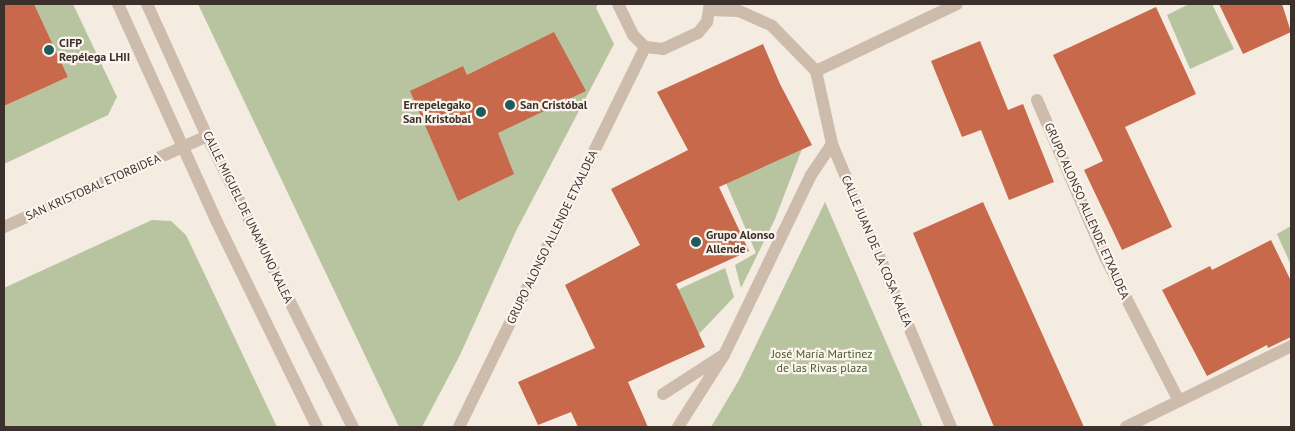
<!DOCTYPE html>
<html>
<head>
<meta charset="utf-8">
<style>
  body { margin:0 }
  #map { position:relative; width:1295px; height:431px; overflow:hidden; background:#f4ebe1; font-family:"PT Sans",sans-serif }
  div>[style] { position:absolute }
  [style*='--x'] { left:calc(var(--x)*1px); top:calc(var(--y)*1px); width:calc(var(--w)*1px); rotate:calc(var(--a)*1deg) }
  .green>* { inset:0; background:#b8c4a0 }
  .building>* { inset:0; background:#c8694b }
  .minor>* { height:12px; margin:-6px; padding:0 6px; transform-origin:6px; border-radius:6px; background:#cdbbac }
  .dots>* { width:14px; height:14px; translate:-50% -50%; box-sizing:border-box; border:2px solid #fbf5ee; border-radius:50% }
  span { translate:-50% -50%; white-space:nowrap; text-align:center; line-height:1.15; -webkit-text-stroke:4.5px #fbf5ee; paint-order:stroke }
  .poi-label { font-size:12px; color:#3b302b; font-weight:700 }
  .left { translate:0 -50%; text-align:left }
  .right { translate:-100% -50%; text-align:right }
  .street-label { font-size:12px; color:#3b302b }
  .park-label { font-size:12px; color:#4a5a2e }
  .frame { position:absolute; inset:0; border:5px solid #3b302b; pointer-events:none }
</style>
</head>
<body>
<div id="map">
  <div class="green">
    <div style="clip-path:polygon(34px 4px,73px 4px,117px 97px,108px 115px,4px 164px,4px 106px,68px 77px)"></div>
    <div style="clip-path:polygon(198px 4px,598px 4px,596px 8px,614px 44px,516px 231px,460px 355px,422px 427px,399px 427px)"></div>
    <div style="clip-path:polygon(1189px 4px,1212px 4px,1234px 49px,1190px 69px,1167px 15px)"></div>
    <div style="clip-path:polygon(802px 149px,775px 219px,741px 288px,735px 265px,756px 253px,726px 183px)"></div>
    <div style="clip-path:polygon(825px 202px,923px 427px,711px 427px,739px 380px)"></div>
    <div style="clip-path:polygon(152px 220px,171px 221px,186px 235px,277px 427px,4px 427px,4px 288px)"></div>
    <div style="clip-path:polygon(1291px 226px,1291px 265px,1277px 234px)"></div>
    <div style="clip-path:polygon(725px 268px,734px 297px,699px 334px,677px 290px)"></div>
  </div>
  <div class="building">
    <div style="clip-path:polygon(4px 4px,34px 4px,68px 77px,4px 106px)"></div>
    <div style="clip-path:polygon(1219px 4px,1282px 4px,1291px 32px,1243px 54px)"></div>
    <div style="clip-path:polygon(1156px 7px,1196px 94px,1125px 127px,1172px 227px,1122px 250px,1084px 170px,1103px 161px,1053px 55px)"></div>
    <div style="clip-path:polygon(554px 32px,586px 91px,498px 133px,514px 174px,458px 201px,410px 91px,463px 66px,467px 75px)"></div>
    <div style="clip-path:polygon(980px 41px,1008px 110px,1023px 104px,1054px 182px,1009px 200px,981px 130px,962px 137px,931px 61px)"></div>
    <div style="clip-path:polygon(763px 44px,780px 84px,812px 145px,719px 187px,749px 251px,676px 284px,705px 347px,628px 382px,648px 427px,578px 427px,571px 412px,538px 425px,518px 382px,595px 348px,565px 285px,640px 245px,611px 189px,688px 150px,657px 92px)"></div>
    <div style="clip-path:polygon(983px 202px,1084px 427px,994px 427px,913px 233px)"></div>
    <div style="clip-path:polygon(1271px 240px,1291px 281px,1291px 337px,1268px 348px,1267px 345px,1207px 376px,1162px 290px,1210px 266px,1212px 270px)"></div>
  </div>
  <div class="minor">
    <div style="--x:118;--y:4;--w:237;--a:65.6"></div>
    <div style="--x:216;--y:220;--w:230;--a:64"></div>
    <div style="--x:147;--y:4;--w:145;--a:65.6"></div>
    <div style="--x:207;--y:136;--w:326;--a:63.4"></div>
    <div style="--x:618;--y:4;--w:34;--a:64"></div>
    <div style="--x:633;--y:35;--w:17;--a:45"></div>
    <div style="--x:645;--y:47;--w:18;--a:6"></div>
    <div style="--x:663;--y:49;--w:38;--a:-25"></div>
    <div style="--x:698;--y:33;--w:14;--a:-51"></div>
    <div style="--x:707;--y:22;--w:18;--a:-81"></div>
    <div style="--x:709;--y:10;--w:30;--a:2"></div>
    <div style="--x:739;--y:11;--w:36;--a:24"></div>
    <div style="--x:772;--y:26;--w:63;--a:45.6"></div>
    <div style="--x:816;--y:71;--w:75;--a:77.6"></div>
    <div style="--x:832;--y:144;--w:307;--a:67.2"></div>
    <div style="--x:816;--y:71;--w:156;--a:-25.4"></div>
    <div style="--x:1037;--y:100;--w:171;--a:66.6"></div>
    <div style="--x:1105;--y:257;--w:162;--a:62.8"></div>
    <div style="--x:4;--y:227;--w:222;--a:-24.1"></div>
    <div style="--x:663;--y:394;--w:70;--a:-32.8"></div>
    <div style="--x:459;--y:427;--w:423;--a:-63.9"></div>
    <div style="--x:678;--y:427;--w:85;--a:-57.4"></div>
    <div style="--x:724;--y:355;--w:200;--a:-64.2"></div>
    <div style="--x:811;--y:175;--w:37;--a:-56"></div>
    <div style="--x:1126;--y:427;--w:184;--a:-26.1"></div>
  </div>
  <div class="dots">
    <div style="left:49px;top:50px;background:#1f5a5e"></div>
    <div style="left:510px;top:105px;background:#1f5a5e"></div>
    <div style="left:481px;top:112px;background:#1f5a5e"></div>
    <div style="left:696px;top:242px;background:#1f5a5e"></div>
  </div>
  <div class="poi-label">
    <span class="left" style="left:59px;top:50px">CIFP<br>Repélega LHII</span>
    <span class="right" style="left:471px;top:112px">Errepelegako<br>San Kristobal</span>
    <span class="left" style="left:520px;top:105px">San Cristóbal</span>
    <span class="left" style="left:706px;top:242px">Grupo Alonso<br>Allende</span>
  </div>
  <div class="street-label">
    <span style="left:93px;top:187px;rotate:-24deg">SAN KRISTOBAL ETORBIDEA</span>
    <span style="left:1087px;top:211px;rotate:66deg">GRUPO ALONSO ALLENDE ETXALDEA</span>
    <span style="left:248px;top:217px;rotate:64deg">CALLE MIGUEL DE UNAMUNO KALEA</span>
    <span style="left:552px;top:237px;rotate:-64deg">GRUPO ALONSO ALLENDE ETXALDEA</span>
    <span style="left:877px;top:251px;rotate:67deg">CALLE JUAN DE LA COSA KALEA</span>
  </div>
  <div class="park-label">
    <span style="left:822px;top:361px">José María Martinez<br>de las Rivas plaza</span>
  </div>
  <div class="frame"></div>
</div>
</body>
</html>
